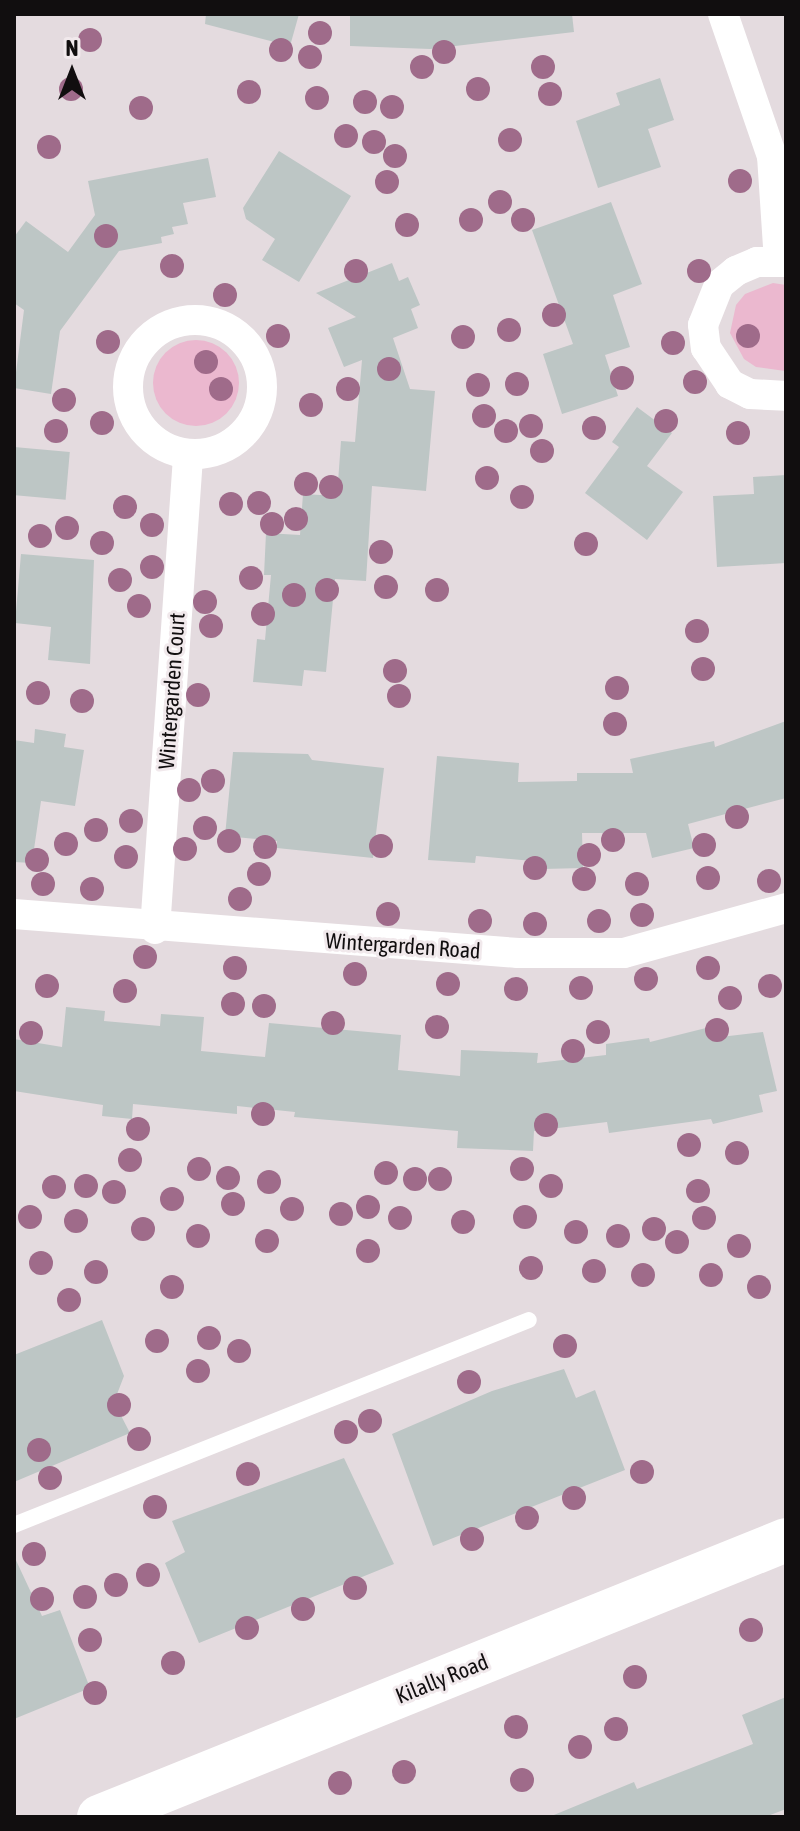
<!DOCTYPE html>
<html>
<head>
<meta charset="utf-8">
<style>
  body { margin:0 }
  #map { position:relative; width:800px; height:1831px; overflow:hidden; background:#e4dbdf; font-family:"Asap Condensed",sans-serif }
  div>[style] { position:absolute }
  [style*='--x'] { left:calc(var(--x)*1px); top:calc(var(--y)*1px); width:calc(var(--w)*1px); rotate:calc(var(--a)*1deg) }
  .green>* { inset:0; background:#ebb8cf }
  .round { border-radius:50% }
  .building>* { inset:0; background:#bdc6c5; transform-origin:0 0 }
  .lane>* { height:16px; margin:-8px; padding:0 8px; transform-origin:8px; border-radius:8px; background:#fff }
  .street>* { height:30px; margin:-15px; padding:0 15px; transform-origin:15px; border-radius:15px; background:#fff }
  .street>.ring { margin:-15px; padding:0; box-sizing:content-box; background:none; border:30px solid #fff; border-radius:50% }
  .secondary>* { height:44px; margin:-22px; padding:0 22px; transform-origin:22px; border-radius:22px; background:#fff }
  .trees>* { width:24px; height:24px; margin:-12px; border-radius:50%; background:#9f6b8a }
  span { translate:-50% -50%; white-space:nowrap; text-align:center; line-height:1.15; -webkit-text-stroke:6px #f1e9ec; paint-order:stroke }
  .street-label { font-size:22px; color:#110e0f }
  .frame { position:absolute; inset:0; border:16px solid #110e0f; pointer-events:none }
  .north { position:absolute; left:32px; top:32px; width:80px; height:80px; -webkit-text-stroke:6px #f1e9ec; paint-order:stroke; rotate:0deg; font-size:22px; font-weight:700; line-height:32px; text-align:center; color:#110e0f }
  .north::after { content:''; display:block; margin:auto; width:28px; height:36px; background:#110e0f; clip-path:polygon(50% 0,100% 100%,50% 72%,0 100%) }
</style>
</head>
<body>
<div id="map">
  <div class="green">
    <div style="clip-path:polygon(773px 283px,786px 285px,785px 371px,756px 367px,744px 359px,730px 333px,736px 305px,745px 294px)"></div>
    <div class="round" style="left:153px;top:340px;width:86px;height:86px"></div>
  </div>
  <div class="building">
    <div style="clip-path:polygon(206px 14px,299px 14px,290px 46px,205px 24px)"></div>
    <div style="clip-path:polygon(350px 14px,572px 14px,574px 32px,430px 49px,350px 46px)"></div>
    <div style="clip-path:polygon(660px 78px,674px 120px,648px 129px,661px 167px,598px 188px,576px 121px,620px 105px,616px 93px)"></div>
    <div style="clip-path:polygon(279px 151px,351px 196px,299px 282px,262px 260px,275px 239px,246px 219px,243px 208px)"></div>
    <div style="clip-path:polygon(208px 158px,216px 197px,183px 203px,188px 224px,172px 227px,174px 234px,161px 237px,162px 243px,119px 251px,60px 331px,51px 394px,14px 388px,24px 310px,14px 303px,14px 237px,26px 221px,68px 252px,95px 215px,88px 181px)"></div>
    <div style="clip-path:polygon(611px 202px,642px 284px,613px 295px,630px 347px,605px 355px,618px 396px,562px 414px,543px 354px,573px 344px,532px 230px)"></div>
    <div style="clip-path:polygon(392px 263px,399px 281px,408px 277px,420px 305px,411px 309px,418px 328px,393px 338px,410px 389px,435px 391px,426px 491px,372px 486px,366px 581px,335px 579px,326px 672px,304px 670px,302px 686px,253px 682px,257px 639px,265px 640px,271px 575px,264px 575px,266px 533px,300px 535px,303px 494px,337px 496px,341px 441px,355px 442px,362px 360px,344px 367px,328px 328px,356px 317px,316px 293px)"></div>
    <div style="clip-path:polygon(637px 407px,672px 433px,647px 466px,683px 492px,647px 540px,585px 493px,619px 447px,612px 442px)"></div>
    <div style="left:14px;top:447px;width:56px;height:48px;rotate:5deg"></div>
    <div style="clip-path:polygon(786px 475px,786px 563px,717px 567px,713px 496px,754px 494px,753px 477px)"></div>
    <div style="clip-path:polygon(21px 554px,94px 560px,90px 664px,48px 660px,51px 627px,15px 623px)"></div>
    <div style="clip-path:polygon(786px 721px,786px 798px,688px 824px,694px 848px,652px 858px,646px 833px,582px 833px,583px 868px,543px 869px,543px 862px,476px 856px,475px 863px,428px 860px,437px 756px,519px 763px,518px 782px,577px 781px,577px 773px,633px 773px,630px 759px,714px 741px,715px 747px)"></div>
    <div style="clip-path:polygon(35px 729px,66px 734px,64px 747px,84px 750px,75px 806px,41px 801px,32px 863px,14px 862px,14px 740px,34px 743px)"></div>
    <div style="clip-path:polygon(233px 752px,308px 754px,312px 760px,384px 768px,373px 858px,277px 848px,277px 841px,225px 836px)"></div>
    <div style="clip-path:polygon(66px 1007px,105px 1011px,104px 1021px,160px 1026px,161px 1014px,204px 1017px,201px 1051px,265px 1057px,269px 1023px,401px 1035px,398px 1070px,460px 1076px,461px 1050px,538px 1053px,537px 1063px,606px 1055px,606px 1044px,649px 1038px,650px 1042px,710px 1027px,712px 1038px,763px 1032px,777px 1091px,759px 1095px,763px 1112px,713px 1124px,711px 1119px,609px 1133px,607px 1122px,534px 1131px,533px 1151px,457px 1148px,458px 1131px,294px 1117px,295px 1112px,237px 1106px,237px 1114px,133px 1104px,132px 1119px,102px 1116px,103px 1105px,14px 1091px,14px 1039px,62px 1047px)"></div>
    <div style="clip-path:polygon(102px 1320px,124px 1376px,114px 1402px,130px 1433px,14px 1482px,14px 1355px)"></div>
    <div style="clip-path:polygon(564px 1369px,576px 1398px,595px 1390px,625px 1470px,433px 1546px,392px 1434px,492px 1391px)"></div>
    <div style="clip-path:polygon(344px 1458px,394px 1564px,199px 1643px,165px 1563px,185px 1552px,172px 1521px)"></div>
    <div style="clip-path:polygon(14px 1556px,42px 1616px,60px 1610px,90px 1688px,14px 1719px)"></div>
    <div style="clip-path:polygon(786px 1697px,786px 1809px,765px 1817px,549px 1817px,634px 1782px,637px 1789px,753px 1744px,742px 1715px)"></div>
  </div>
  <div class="lane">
    <div style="--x:14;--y:1525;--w:554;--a:-21.71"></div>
  </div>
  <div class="street">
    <div style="--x:723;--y:14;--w:150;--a:71"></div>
    <div style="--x:772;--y:156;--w:105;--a:86.2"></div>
    <div style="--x:786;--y:262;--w:29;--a:180"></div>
    <div style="--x:757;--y:262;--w:23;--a:157"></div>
    <div style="--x:736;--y:271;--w:22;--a:141"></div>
    <div style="--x:719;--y:285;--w:43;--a:111.8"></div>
    <div style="--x:703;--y:325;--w:23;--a:83"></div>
    <div style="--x:706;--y:348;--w:43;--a:56.3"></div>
    <div style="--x:730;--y:384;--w:22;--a:27"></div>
    <div style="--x:750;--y:394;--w:36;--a:3"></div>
    <div class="ring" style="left:128px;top:320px;width:104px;height:104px"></div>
    <div style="--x:14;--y:914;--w:506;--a:4.42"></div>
    <div style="--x:518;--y:953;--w:106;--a:0"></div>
    <div style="--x:624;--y:953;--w:168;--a:-15.5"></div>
    <div style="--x:155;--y:929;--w:476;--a:-86"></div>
  </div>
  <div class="secondary">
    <div style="--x:99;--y:1817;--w:741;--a:-21.96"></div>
  </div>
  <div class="trees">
    <div style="left:320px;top:33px"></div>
    <div style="left:90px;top:40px"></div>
    <div style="left:281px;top:50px"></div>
    <div style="left:444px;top:52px"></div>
    <div style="left:310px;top:57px"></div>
    <div style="left:422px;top:67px"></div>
    <div style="left:543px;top:67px"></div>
    <div style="left:71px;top:89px"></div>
    <div style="left:478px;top:89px"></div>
    <div style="left:249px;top:92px"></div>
    <div style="left:550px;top:94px"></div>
    <div style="left:317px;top:98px"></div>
    <div style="left:365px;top:102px"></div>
    <div style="left:392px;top:107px"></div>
    <div style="left:141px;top:108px"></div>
    <div style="left:346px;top:136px"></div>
    <div style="left:510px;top:140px"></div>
    <div style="left:374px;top:142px"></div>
    <div style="left:49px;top:147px"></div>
    <div style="left:395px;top:156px"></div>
    <div style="left:740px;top:181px"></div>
    <div style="left:387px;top:182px"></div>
    <div style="left:500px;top:202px"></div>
    <div style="left:471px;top:220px"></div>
    <div style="left:523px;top:220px"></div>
    <div style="left:407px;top:225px"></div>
    <div style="left:106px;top:236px"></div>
    <div style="left:172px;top:266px"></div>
    <div style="left:356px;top:271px"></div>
    <div style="left:699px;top:271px"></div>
    <div style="left:225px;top:295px"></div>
    <div style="left:554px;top:315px"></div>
    <div style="left:509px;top:330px"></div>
    <div style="left:278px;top:336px"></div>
    <div style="left:748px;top:336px"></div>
    <div style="left:463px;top:337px"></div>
    <div style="left:108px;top:342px"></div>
    <div style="left:673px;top:343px"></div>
    <div style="left:206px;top:362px"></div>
    <div style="left:389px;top:369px"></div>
    <div style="left:622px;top:378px"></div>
    <div style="left:695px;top:382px"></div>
    <div style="left:517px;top:384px"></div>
    <div style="left:478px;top:385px"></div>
    <div style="left:221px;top:389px"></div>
    <div style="left:348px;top:389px"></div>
    <div style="left:64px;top:400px"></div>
    <div style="left:311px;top:405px"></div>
    <div style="left:484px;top:416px"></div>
    <div style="left:666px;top:421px"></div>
    <div style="left:102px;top:423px"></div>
    <div style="left:531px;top:426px"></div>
    <div style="left:594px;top:428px"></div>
    <div style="left:56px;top:431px"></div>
    <div style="left:506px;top:431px"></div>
    <div style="left:738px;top:433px"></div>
    <div style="left:542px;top:451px"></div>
    <div style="left:487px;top:478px"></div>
    <div style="left:306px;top:484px"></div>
    <div style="left:331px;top:487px"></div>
    <div style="left:522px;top:497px"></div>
    <div style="left:259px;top:503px"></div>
    <div style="left:231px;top:504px"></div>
    <div style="left:125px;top:507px"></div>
    <div style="left:296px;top:519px"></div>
    <div style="left:272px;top:524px"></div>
    <div style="left:152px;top:525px"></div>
    <div style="left:67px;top:528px"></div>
    <div style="left:40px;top:536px"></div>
    <div style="left:102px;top:543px"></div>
    <div style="left:586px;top:544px"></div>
    <div style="left:381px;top:552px"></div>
    <div style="left:152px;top:567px"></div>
    <div style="left:251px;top:578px"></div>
    <div style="left:120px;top:580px"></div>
    <div style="left:386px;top:587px"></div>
    <div style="left:327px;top:590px"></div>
    <div style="left:437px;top:590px"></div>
    <div style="left:294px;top:595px"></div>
    <div style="left:205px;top:602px"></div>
    <div style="left:139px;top:606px"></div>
    <div style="left:263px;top:614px"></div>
    <div style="left:211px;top:626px"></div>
    <div style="left:697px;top:631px"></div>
    <div style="left:703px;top:669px"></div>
    <div style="left:395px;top:671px"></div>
    <div style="left:617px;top:688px"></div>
    <div style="left:38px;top:693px"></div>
    <div style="left:198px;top:695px"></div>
    <div style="left:399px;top:696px"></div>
    <div style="left:82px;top:701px"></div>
    <div style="left:615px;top:724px"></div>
    <div style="left:213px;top:781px"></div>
    <div style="left:189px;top:790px"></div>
    <div style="left:737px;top:817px"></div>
    <div style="left:131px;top:821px"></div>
    <div style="left:205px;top:828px"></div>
    <div style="left:96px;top:830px"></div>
    <div style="left:613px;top:840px"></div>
    <div style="left:229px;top:841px"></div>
    <div style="left:66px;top:844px"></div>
    <div style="left:704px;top:845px"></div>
    <div style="left:381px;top:846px"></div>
    <div style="left:265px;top:847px"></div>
    <div style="left:185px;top:849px"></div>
    <div style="left:589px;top:855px"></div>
    <div style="left:126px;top:857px"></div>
    <div style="left:37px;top:860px"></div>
    <div style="left:535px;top:868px"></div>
    <div style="left:259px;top:874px"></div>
    <div style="left:708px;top:878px"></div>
    <div style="left:584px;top:879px"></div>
    <div style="left:769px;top:881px"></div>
    <div style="left:43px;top:884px"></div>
    <div style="left:637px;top:884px"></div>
    <div style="left:92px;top:889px"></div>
    <div style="left:240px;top:899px"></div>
    <div style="left:388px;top:914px"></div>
    <div style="left:642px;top:915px"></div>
    <div style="left:480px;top:921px"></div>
    <div style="left:599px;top:921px"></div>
    <div style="left:535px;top:924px"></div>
    <div style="left:145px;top:957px"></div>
    <div style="left:235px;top:968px"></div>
    <div style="left:708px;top:968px"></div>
    <div style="left:355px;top:974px"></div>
    <div style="left:646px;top:979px"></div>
    <div style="left:448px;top:984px"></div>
    <div style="left:47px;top:986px"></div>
    <div style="left:770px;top:986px"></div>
    <div style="left:581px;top:988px"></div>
    <div style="left:516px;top:989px"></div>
    <div style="left:125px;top:991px"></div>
    <div style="left:730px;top:998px"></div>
    <div style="left:233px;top:1004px"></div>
    <div style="left:264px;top:1006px"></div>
    <div style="left:333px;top:1023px"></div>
    <div style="left:437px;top:1027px"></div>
    <div style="left:717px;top:1030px"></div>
    <div style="left:598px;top:1032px"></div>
    <div style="left:31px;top:1033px"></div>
    <div style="left:573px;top:1051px"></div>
    <div style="left:263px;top:1114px"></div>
    <div style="left:546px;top:1125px"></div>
    <div style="left:138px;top:1129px"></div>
    <div style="left:689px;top:1145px"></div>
    <div style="left:737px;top:1153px"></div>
    <div style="left:130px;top:1160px"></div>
    <div style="left:199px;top:1169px"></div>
    <div style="left:522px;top:1169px"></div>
    <div style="left:386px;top:1173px"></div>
    <div style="left:228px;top:1178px"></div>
    <div style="left:415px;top:1179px"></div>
    <div style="left:440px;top:1179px"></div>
    <div style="left:269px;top:1182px"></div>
    <div style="left:86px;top:1186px"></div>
    <div style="left:551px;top:1186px"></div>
    <div style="left:54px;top:1187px"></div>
    <div style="left:698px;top:1191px"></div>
    <div style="left:114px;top:1192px"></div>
    <div style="left:172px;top:1199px"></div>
    <div style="left:233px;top:1204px"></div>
    <div style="left:368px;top:1207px"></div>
    <div style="left:292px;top:1209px"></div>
    <div style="left:341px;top:1214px"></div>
    <div style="left:30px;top:1217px"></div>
    <div style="left:525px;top:1217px"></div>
    <div style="left:400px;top:1218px"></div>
    <div style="left:704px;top:1218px"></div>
    <div style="left:76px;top:1221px"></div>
    <div style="left:463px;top:1222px"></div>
    <div style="left:143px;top:1229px"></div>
    <div style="left:654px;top:1229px"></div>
    <div style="left:576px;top:1232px"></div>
    <div style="left:198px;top:1236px"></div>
    <div style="left:618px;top:1236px"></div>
    <div style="left:267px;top:1241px"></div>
    <div style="left:677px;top:1242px"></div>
    <div style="left:739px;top:1246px"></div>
    <div style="left:368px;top:1251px"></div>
    <div style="left:41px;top:1263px"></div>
    <div style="left:531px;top:1268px"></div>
    <div style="left:594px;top:1271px"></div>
    <div style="left:96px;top:1272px"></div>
    <div style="left:643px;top:1275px"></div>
    <div style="left:711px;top:1275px"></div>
    <div style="left:172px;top:1287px"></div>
    <div style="left:759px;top:1287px"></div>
    <div style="left:69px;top:1300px"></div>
    <div style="left:209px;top:1338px"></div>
    <div style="left:157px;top:1341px"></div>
    <div style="left:565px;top:1346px"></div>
    <div style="left:239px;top:1351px"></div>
    <div style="left:198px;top:1371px"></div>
    <div style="left:469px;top:1382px"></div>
    <div style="left:119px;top:1405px"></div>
    <div style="left:370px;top:1421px"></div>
    <div style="left:346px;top:1432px"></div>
    <div style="left:139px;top:1439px"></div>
    <div style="left:39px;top:1450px"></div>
    <div style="left:642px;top:1472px"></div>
    <div style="left:248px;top:1474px"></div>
    <div style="left:50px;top:1478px"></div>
    <div style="left:574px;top:1498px"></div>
    <div style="left:155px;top:1507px"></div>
    <div style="left:527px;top:1518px"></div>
    <div style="left:472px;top:1539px"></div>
    <div style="left:34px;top:1554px"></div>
    <div style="left:148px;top:1575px"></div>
    <div style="left:116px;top:1585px"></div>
    <div style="left:355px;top:1588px"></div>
    <div style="left:85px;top:1597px"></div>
    <div style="left:42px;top:1599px"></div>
    <div style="left:303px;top:1609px"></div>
    <div style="left:247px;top:1628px"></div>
    <div style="left:751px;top:1630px"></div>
    <div style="left:90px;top:1640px"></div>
    <div style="left:173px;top:1663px"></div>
    <div style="left:635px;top:1677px"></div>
    <div style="left:95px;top:1693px"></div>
    <div style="left:516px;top:1727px"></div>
    <div style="left:616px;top:1729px"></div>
    <div style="left:580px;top:1747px"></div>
    <div style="left:404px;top:1772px"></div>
    <div style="left:522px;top:1780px"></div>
    <div style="left:340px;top:1783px"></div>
  </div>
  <div class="street-label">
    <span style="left:172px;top:691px;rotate:-86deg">Wintergarden Court</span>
    <span style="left:403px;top:946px;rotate:4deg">Wintergarden Road</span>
    <span style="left:442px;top:1679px;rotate:-22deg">Kilally Road</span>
  </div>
  <div class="frame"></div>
  <div class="north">N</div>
</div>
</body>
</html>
